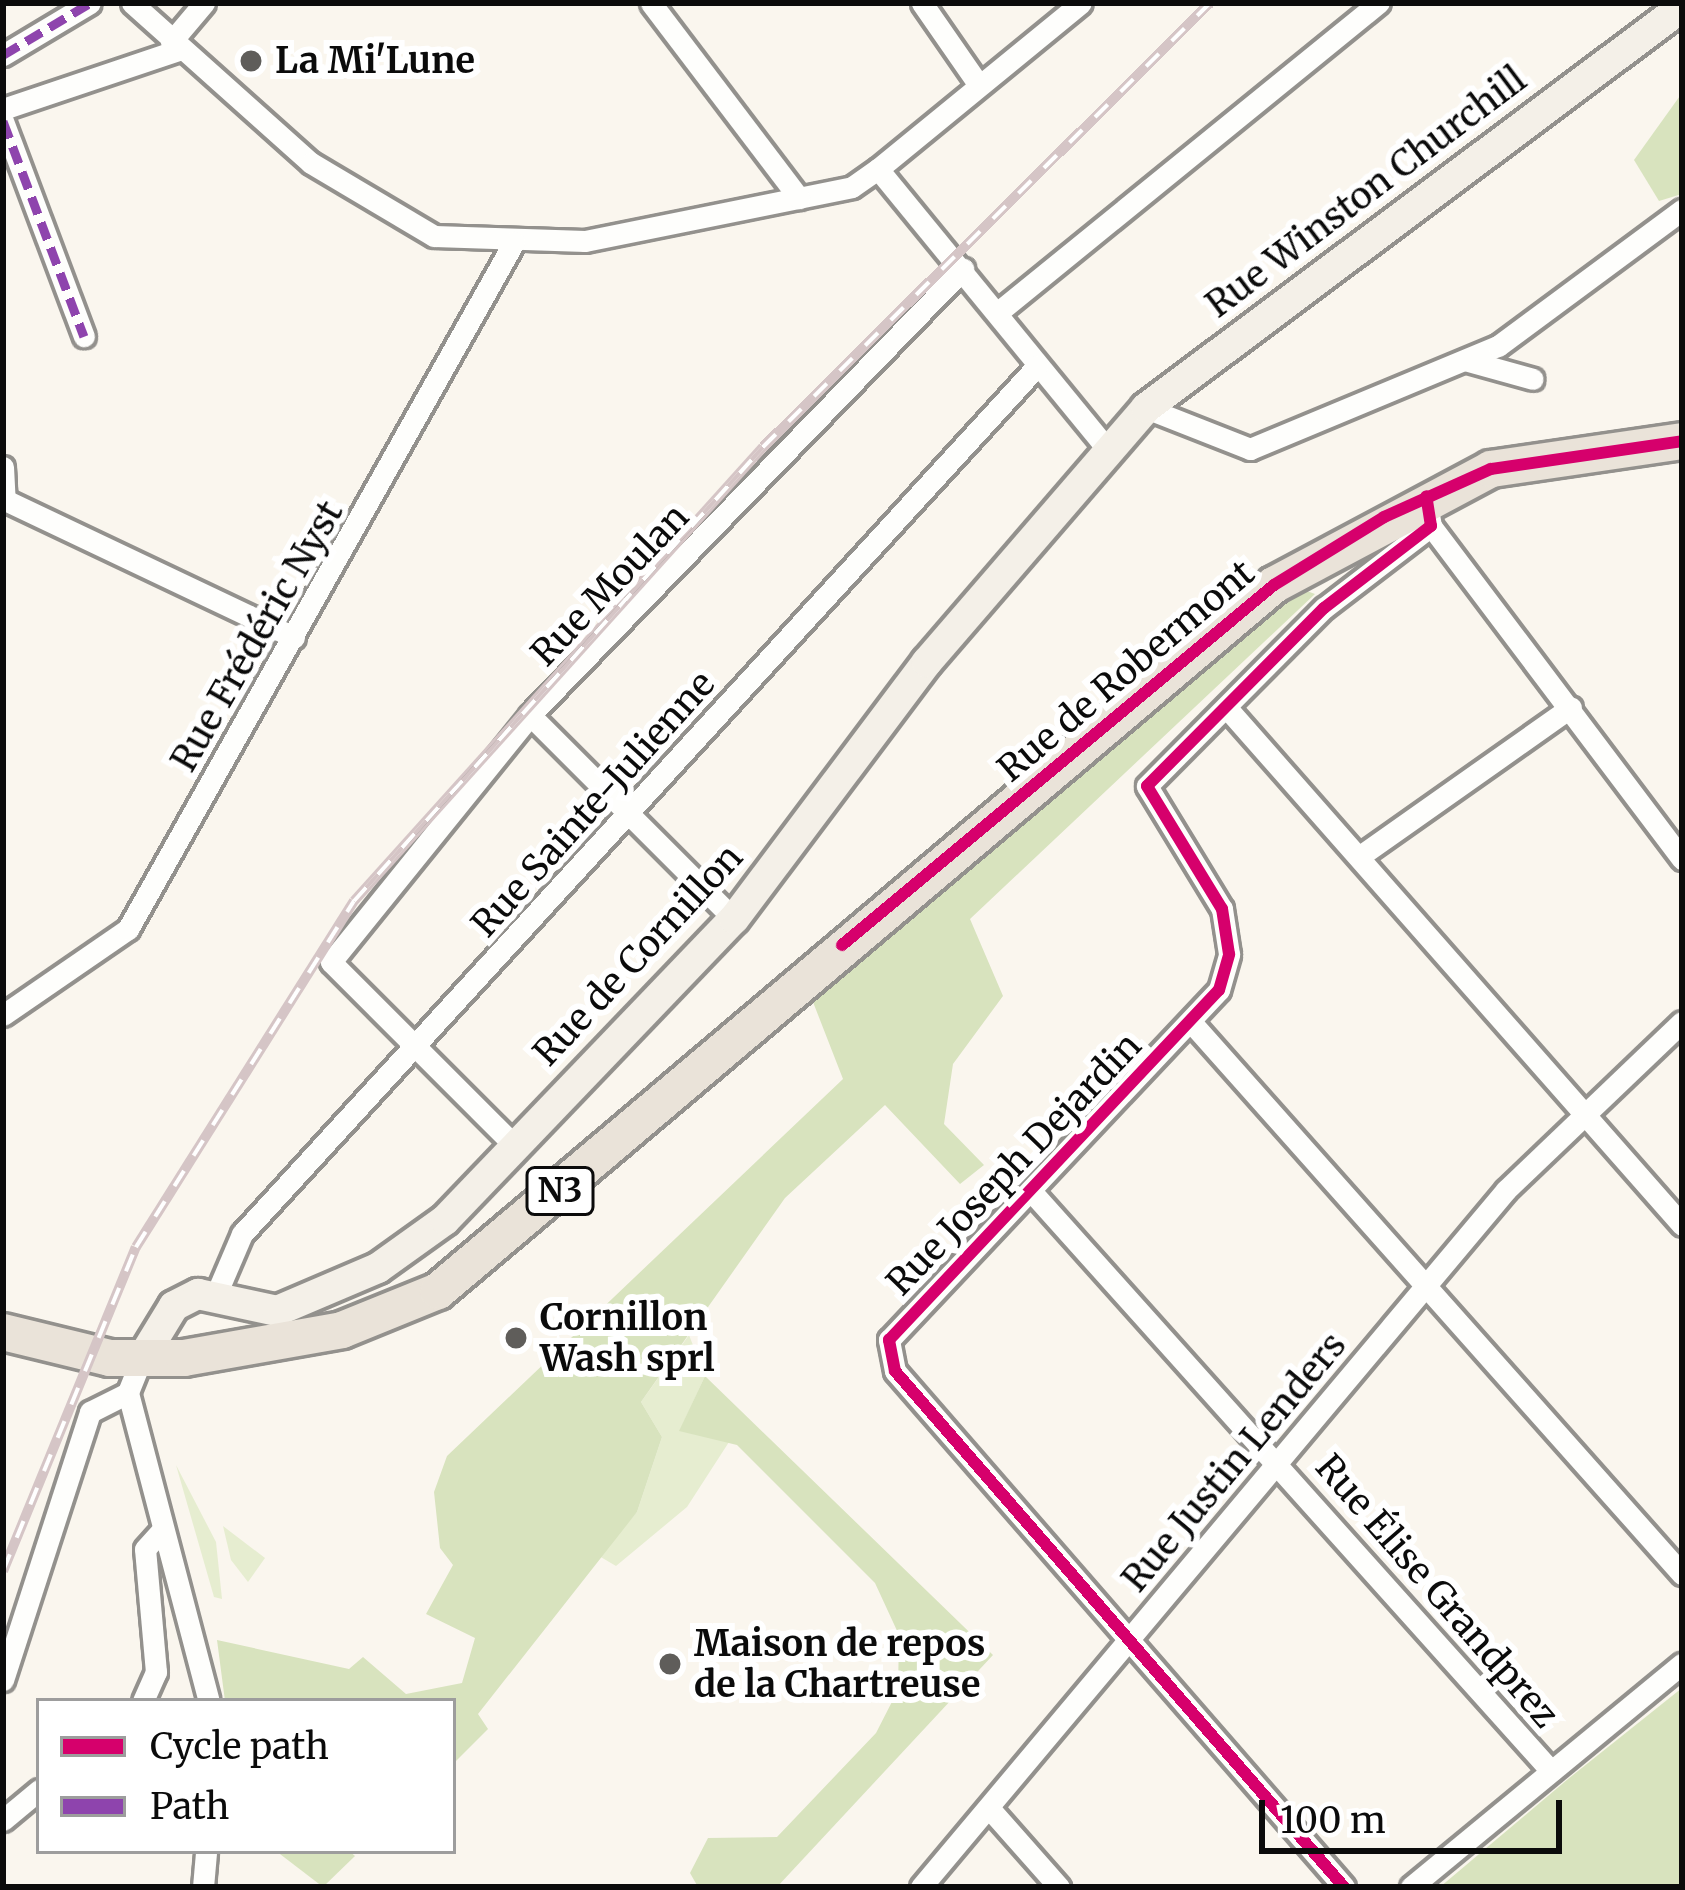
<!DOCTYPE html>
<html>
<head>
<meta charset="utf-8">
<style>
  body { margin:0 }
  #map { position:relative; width:1685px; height:1890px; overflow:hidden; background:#faf6ee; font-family:Merriweather,serif }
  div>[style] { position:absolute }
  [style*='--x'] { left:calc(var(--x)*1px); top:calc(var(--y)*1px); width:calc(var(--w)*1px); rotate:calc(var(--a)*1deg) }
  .green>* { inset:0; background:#e6edd0 }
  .forest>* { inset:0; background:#d8e3be }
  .roads { filter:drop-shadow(3px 0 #93918d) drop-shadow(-3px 0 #93918d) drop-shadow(0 3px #93918d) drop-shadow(0 -3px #93918d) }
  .street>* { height:21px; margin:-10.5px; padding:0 10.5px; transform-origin:10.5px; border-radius:10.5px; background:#fefefc }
  .secondary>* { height:30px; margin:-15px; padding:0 15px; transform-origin:15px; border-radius:15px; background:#f4f0e8 }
  .primary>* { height:36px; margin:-18px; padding:0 18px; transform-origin:18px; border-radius:18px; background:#eae3d9 }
  .rail>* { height:10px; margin-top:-5px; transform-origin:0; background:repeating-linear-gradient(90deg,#fff 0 18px,#d5c5c6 0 36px); box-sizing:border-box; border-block:3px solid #d5c5c6 }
  .quiet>* { height:9px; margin-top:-4.5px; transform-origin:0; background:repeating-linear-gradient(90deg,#8e44ad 0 18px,transparent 0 27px) }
  .cycleway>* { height:12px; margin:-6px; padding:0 6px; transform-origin:6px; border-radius:6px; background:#d6006c }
  .dots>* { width:33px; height:33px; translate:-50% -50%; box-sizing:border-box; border:6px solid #fff; border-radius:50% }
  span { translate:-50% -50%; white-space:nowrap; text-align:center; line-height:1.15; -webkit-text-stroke:12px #fff; paint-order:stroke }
  .shield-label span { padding:3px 9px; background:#fff; border:3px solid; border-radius:9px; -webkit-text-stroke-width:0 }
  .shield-label { font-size:33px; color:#0b0b0b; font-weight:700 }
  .poi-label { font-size:36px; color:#0b0b0b; font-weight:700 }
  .left { translate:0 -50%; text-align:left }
  .street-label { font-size:36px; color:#0b0b0b }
  .frame { position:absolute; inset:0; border:6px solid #0b0b0b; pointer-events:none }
  .legend { position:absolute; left:36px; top:1698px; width:420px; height:156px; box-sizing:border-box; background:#fff; border:3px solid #9d9d9d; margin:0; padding:15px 21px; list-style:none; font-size:36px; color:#0b0b0b }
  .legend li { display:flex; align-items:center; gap:24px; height:60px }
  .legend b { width:60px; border:3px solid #9d9d9d }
  .scale { position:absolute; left:1259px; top:1800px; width:303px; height:54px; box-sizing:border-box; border:6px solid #0b0b0b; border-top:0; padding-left:15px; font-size:36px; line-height:42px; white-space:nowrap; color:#0b0b0b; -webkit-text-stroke:9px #fff; paint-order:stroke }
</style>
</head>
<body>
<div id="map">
  <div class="green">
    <div style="clip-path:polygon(689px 1335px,705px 1376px,680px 1430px,729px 1442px,687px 1507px,616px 1566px,599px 1556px,637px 1512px,662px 1437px,641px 1402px)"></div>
    <div style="clip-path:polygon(176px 1465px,216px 1542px,222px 1599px,214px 1597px)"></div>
    <div style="clip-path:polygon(223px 1526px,265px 1558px,248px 1582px,231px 1560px)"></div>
  </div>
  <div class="forest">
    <div style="clip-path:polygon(1682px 93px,1682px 194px,1659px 201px,1634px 160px)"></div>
    <div style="clip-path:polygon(1296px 587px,1315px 594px,970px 919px,1003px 996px,953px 1064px,944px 1124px,984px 1165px,960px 1184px,885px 1105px,785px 1198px,641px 1402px,662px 1437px,637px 1512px,478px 1714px,488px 1729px,453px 1764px,453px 1701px,225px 1701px,217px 1640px,349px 1669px,363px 1657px,406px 1694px,462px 1683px,475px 1638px,426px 1614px,453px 1565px,440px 1548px,434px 1492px,447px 1456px,843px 1079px,813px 1002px)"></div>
    <div style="clip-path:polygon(705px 1376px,993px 1655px,777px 1887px,698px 1887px,690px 1873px,708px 1838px,777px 1837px,876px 1733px,898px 1690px,899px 1635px,875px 1583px,737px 1445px,679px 1431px)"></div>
    <div style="clip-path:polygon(1682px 1688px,1682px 1887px,1440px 1887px,1568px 1779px)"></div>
    <div style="clip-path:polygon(276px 1851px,349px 1851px,355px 1856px,323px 1887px)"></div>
  </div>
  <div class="roads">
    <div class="street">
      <div style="--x:132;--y:3;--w:240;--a:41.8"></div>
      <div style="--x:311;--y:163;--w:143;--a:30.7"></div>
      <div style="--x:434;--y:236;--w:151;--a:1.9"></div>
      <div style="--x:585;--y:241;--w:272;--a:-11.4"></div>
      <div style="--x:852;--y:187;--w:32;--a:-35"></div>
      <div style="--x:878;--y:169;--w:360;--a:50.7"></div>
      <div style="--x:651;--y:3;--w:245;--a:52.8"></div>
      <div style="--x:922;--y:3;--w:98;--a:55.3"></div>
      <div style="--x:171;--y:42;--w:51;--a:-49.8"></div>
      <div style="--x:3;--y:55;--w:101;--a:-30.9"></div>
      <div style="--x:3;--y:109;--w:185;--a:-18.6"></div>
      <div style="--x:3;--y:121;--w:230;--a:69.4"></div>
      <div style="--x:878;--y:169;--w:262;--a:-39.3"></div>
      <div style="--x:997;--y:313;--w:492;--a:-39.1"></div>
      <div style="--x:1468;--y:361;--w:67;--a:15.5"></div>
      <div style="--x:1146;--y:408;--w:112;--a:21.5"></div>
      <div style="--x:1250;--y:449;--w:269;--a:-22.6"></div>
      <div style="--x:1498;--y:346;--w:229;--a:-36.5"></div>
      <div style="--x:3;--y:467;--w:33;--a:87"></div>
      <div style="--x:5;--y:500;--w:320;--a:25.4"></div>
      <div style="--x:1431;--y:526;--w:417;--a:53"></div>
      <div style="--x:1226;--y:707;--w:690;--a:48.64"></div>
      <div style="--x:530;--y:715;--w:288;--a:45"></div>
      <div style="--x:1360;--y:856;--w:258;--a:-35.2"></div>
      <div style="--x:3;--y:1015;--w:152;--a:-34.5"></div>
      <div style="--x:128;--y:929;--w:788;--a:-60.67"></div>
      <div style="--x:1191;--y:1022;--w:739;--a:48.35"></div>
      <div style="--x:514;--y:1145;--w:259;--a:-135"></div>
      <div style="--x:331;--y:962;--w:317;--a:-51.1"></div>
      <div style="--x:530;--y:715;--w:622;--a:-45.85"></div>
      <div style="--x:1031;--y:1191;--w:779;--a:48.12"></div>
      <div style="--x:215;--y:1297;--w:69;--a:-66.8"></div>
      <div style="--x:242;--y:1234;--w:1177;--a:-47.51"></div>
      <div style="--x:141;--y:1360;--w:35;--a:112"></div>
      <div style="--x:128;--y:1393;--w:318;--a:75.3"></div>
      <div style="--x:3;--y:1680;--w:282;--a:-72"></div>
      <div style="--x:90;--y:1412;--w:42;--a:-26.6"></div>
      <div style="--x:143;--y:1701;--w:32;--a:-66"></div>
      <div style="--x:156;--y:1672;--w:123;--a:-95.1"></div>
      <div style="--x:145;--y:1549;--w:25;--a:-48"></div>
      <div style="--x:989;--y:1808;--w:106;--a:48.5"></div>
      <div style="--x:3;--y:1820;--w:47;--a:-39.8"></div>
      <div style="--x:203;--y:1887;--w:36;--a:-85"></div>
      <div style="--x:921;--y:1887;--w:910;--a:-49.99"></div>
      <div style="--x:1506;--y:1190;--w:243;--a:-43.7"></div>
      <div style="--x:1344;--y:1887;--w:684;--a:-131.03"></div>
      <div style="--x:895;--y:1371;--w:32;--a:-101"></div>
      <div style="--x:889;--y:1340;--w:481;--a:-46.7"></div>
      <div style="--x:1219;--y:990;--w:37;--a:-74"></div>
      <div style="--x:1229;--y:954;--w:46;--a:-98.8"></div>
      <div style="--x:1222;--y:909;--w:144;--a:-121.4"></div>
      <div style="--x:1147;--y:786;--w:251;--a:-45.2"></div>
      <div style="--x:1324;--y:608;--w:135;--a:-37.5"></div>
      <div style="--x:1431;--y:526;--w:28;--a:-100"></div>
      <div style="--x:1411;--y:1887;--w:351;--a:-39.5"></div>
    </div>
    <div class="secondary">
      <div style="--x:141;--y:1360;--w:63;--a:-58.6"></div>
      <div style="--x:174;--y:1306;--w:27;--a:-27"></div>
      <div style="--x:198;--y:1294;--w:81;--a:12.1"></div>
      <div style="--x:277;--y:1311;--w:110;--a:-23.1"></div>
      <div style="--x:378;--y:1268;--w:82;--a:-35.6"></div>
      <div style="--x:445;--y:1220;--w:417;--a:-46.2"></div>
      <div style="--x:734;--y:919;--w:321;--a:-53.1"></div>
      <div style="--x:927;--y:662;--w:335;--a:-49.2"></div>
      <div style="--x:1146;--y:408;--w:669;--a:-36.8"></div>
    </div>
    <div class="primary">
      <div style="--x:3;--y:1332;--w:110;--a:13.7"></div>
      <div style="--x:110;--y:1358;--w:74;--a:0"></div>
      <div style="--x:184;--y:1358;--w:160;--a:-10"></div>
      <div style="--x:342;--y:1330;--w:104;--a:-22.1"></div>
      <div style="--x:438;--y:1291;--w:1094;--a:-40.18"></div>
      <div style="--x:1274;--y:585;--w:246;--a:-28.1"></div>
      <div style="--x:1491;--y:469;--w:193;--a:-8.3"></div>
    </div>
  </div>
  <div class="rail">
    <div style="--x:3;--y:1571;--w:350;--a:-67.7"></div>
    <div style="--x:136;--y:1247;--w:409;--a:-57.8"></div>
    <div style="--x:354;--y:901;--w:611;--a:-47.98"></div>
    <div style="--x:763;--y:447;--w:630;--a:-44.81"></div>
  </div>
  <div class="quiet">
    <div style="--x:3;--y:55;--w:101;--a:-30.9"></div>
    <div style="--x:3;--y:121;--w:230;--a:69.4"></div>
  </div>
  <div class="cycleway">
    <div style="--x:842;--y:945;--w:562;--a:-39.81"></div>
    <div style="--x:1274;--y:585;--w:129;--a:-31.7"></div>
    <div style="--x:1384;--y:517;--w:117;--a:-24.2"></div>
    <div style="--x:1491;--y:469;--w:193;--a:-8.3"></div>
    <div style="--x:1344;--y:1887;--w:684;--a:-131.03"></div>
    <div style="--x:895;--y:1371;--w:32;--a:-101"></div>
    <div style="--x:889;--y:1340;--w:481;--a:-46.7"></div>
    <div style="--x:1219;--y:990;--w:37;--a:-74"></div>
    <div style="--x:1229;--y:954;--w:46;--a:-98.8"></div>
    <div style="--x:1222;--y:909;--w:144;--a:-121.4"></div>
    <div style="--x:1147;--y:786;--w:251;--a:-45.2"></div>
    <div style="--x:1324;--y:608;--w:135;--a:-37.5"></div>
    <div style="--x:1431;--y:526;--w:30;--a:-99"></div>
  </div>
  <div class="dots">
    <div style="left:251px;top:61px;background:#5f5d5a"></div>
    <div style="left:516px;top:1338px;background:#5f5d5a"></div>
    <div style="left:670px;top:1664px;background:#5f5d5a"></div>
  </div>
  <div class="shield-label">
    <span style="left:560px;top:1191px">N3</span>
  </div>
  <div class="poi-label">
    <span class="left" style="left:275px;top:61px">La Mi'Lune</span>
    <span class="left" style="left:540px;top:1338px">Cornillon<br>Wash sprl</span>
    <span class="left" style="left:694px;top:1664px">Maison de repos<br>de la Chartreuse</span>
  </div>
  <div class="street-label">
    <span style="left:1366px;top:192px;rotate:-37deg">Rue Winston Churchill</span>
    <span style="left:610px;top:585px;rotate:-46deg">Rue Moulan</span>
    <span style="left:257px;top:636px;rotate:-60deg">Rue Frédéric Nyst</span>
    <span style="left:1126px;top:671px;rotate:-40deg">Rue de Robermont</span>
    <span style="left:593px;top:804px;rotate:-48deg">Rue Sainte-Julienne</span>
    <span style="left:638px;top:955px;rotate:-47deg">Rue de Cornillon</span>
    <span style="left:1014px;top:1164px;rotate:-46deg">Rue Joseph Dejardin</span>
    <span style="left:1234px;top:1462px;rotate:-50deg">Rue Justin Lenders</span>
    <span style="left:1437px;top:1591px;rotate:49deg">Rue Élise Grandprez</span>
  </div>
  <div class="frame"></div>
  <ul class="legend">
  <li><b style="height:15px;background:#d6006c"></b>Cycle path</li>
  <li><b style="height:15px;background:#8e44ad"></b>Path</li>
  </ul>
  <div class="scale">100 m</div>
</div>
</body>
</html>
